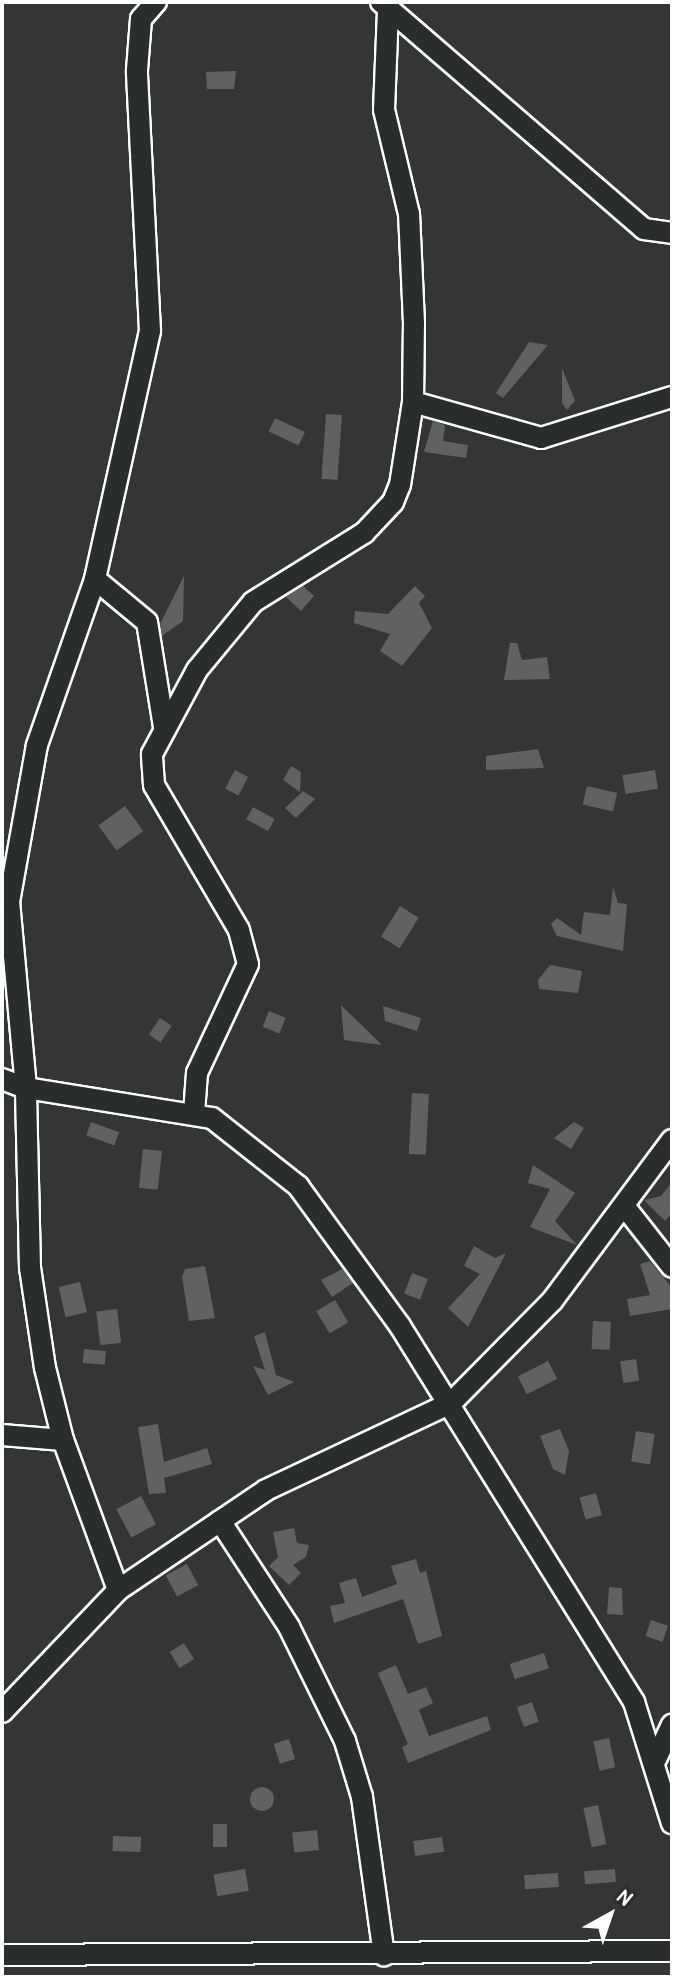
<!DOCTYPE html>
<html>
<head>
<meta charset="utf-8">
<style>
  body { margin:0 }
  #map { position:relative; width:674px; height:1979px; overflow:hidden; background:#333536; font-family:"Patrick Hand",sans-serif }
  div>[style] { position:absolute }
  [style*='--x'] { left:calc(var(--x)*1px); top:calc(var(--y)*1px); width:calc(var(--w)*1px); rotate:calc(var(--a)*1deg) }
  .building>* { inset:0; background:#5f6162; transform-origin:0 0 }
  .round { border-radius:50% }
  .roads { filter:drop-shadow(2px 0 #fff) drop-shadow(-2px 0 #fff) drop-shadow(0 2px #fff) drop-shadow(0 -2px #fff) }
  .minor>* { height:20px; margin:-10px; padding:0 10px; transform-origin:10px; border-radius:10px; background:#2a2d2e }
  span { translate:-50% -50%; white-space:nowrap; text-align:center; line-height:1.15; -webkit-text-stroke:6px #2a2d2e; paint-order:stroke }
  .frame { position:absolute; inset:0; border:4px solid #fff; pointer-events:none }
  .north { position:absolute; left:570px; top:1875px; width:80px; height:80px; -webkit-text-stroke:6px #2a2d2e; paint-order:stroke; rotate:40deg; font-size:22px; font-weight:700; line-height:32px; text-align:center; color:#fff }
  .north::after { content:''; display:block; margin:auto; width:28px; height:36px; background:#fff; clip-path:polygon(50% 0,100% 100%,50% 72%,0 100%) }
</style>
</head>
<body>
<div id="map">
  <div class="building">
    <div style="clip-path:polygon(236px 71px,234px 89px,207px 89px,206px 72px)"></div>
    <div style="clip-path:polygon(529px 342px,548px 345px,503px 398px,496px 393px)"></div>
    <div style="clip-path:polygon(562px 368px,575px 401px,567px 410px,562px 403px)"></div>
    <div style="left:326px;top:414px;width:16px;height:65px;rotate:4deg"></div>
    <div style="left:275px;top:418px;width:33px;height:15px;rotate:25deg"></div>
    <div style="clip-path:polygon(433px 421px,445px 425px,443px 441px,468px 445px,466px 458px,424px 452px)"></div>
    <div style="clip-path:polygon(184px 576px,183px 621px,162px 636px,160px 624px)"></div>
    <div style="clip-path:polygon(303px 586px,314px 596px,301px 611px,286px 597px)"></div>
    <div style="clip-path:polygon(415px 586px,425px 596px,419px 603px,432px 628px,402px 666px,380px 651px,390px 634px,354px 623px,355px 611px,388px 614px)"></div>
    <div style="clip-path:polygon(510px 643px,517px 643px,522px 660px,547px 657px,550px 679px,504px 680px)"></div>
    <div style="clip-path:polygon(538px 749px,544px 768px,486px 770px,486px 756px)"></div>
    <div style="clip-path:polygon(291px 766px,301px 772px,300px 792px,283px 780px)"></div>
    <div style="left:235px;top:770px;width:15px;height:21px;rotate:28deg"></div>
    <div style="left:655px;top:770px;width:19px;height:33px;rotate:81deg"></div>
    <div style="left:587px;top:786px;width:31px;height:19px;rotate:13deg"></div>
    <div style="clip-path:polygon(303px 791px,315px 799px,296px 818px,285px 808px)"></div>
    <div style="left:125px;top:806px;width:31px;height:33px;rotate:54deg"></div>
    <div style="left:253px;top:807px;width:25px;height:14px;rotate:29deg"></div>
    <div style="clip-path:polygon(613px 887px,618px 903px,627px 904px,623px 951px,557px 936px,551px 924px,557px 918px,581px 935px,584px 912px,610px 915px)"></div>
    <div style="left:400px;top:906px;width:22px;height:36px;rotate:32deg"></div>
    <div style="clip-path:polygon(550px 965px,582px 971px,578px 993px,539px 989px,538px 980px)"></div>
    <div style="clip-path:polygon(341px 1005px,382px 1045px,344px 1040px)"></div>
    <div style="clip-path:polygon(383px 1006px,421px 1018px,417px 1031px,385px 1021px)"></div>
    <div style="left:269px;top:1011px;width:18px;height:17px;rotate:22deg"></div>
    <div style="left:160px;top:1018px;width:14px;height:20px;rotate:34deg"></div>
    <div style="left:412px;top:1093px;width:17px;height:61px;rotate:3deg"></div>
    <div style="left:91px;top:1122px;width:30px;height:14px;rotate:20deg"></div>
    <div style="clip-path:polygon(574px 1122px,584px 1128px,571px 1149px,554px 1138px)"></div>
    <div style="left:143px;top:1149px;width:19px;height:39px;rotate:6deg"></div>
    <div style="clip-path:polygon(533px 1165px,575px 1193px,555px 1221px,577px 1245px,530px 1227px,550px 1189px,528px 1183px)"></div>
    <div style="clip-path:polygon(672px 1182px,672px 1213px,665px 1221px,644px 1200px,661px 1196px)"></div>
    <div style="clip-path:polygon(474px 1246px,495px 1258px,506px 1253px,468px 1327px,448px 1308px,480px 1274px,464px 1266px)"></div>
    <div style="clip-path:polygon(650px 1261px,672px 1288px,672px 1309px,630px 1316px,627px 1299px,650px 1295px,640px 1264px)"></div>
    <div style="clip-path:polygon(205px 1266px,215px 1318px,189px 1321px,182px 1277px,185px 1269px)"></div>
    <div style="clip-path:polygon(342px 1269px,353px 1283px,332px 1297px,321px 1280px)"></div>
    <div style="left:412px;top:1273px;width:17px;height:22px;rotate:21deg"></div>
    <div style="left:80px;top:1282px;width:31px;height:22px;rotate:77deg"></div>
    <div style="left:335px;top:1300px;width:26px;height:22px;rotate:59deg"></div>
    <div style="left:117px;top:1309px;width:34px;height:21px;rotate:83deg"></div>
    <div style="left:593px;top:1321px;width:18px;height:28px;rotate:3deg"></div>
    <div style="clip-path:polygon(265px 1332px,276px 1375px,294px 1382px,268px 1395px,253px 1366px,265px 1370px,254px 1336px)"></div>
    <div style="left:84px;top:1349px;width:22px;height:14px;rotate:5deg"></div>
    <div style="left:636px;top:1359px;width:22px;height:16px;rotate:82deg"></div>
    <div style="left:548px;top:1361px;width:20px;height:34px;rotate:63deg"></div>
    <div style="clip-path:polygon(158px 1424px,164px 1462px,207px 1448px,212px 1464px,164px 1478px,166px 1493px,149px 1494px,138px 1427px)"></div>
    <div style="clip-path:polygon(560px 1429px,569px 1451px,565px 1475px,553px 1469px,540px 1436px)"></div>
    <div style="left:636px;top:1431px;width:19px;height:31px;rotate:9deg"></div>
    <div style="left:596px;top:1493px;width:23px;height:17px;rotate:75deg"></div>
    <div style="left:141px;top:1496px;width:32px;height:28px;rotate:62deg"></div>
    <div style="clip-path:polygon(294px 1528px,297px 1543px,309px 1545px,306px 1557px,293px 1565px,301px 1573px,289px 1585px,269px 1566px,278px 1557px,273px 1532px)"></div>
    <div style="clip-path:polygon(416px 1559px,420px 1573px,426px 1571px,442px 1636px,418px 1644px,403px 1599px,334px 1623px,330px 1606px,345px 1603px,339px 1583px,356px 1578px,362px 1597px,397px 1584px,391px 1566px)"></div>
    <div style="left:187px;top:1564px;width:24px;height:24px;rotate:62deg"></div>
    <div style="clip-path:polygon(609px 1587px,622px 1588px,623px 1615px,607px 1614px)"></div>
    <div style="left:651px;top:1620px;width:18px;height:17px;rotate:19deg"></div>
    <div style="left:184px;top:1643px;width:19px;height:17px;rotate:58deg"></div>
    <div style="left:544px;top:1653px;width:16px;height:36px;rotate:72deg"></div>
    <div style="clip-path:polygon(396px 1665px,408px 1694px,426px 1687px,433px 1703px,419px 1710px,429px 1736px,487px 1716px,491px 1730px,408px 1763px,402px 1747px,408px 1744px,378px 1673px)"></div>
    <div style="left:532px;top:1702px;width:21px;height:16px;rotate:71deg"></div>
    <div style="left:609px;top:1738px;width:30px;height:16px;rotate:78deg"></div>
    <div style="left:289px;top:1739px;width:21px;height:16px;rotate:73deg"></div>
    <div class="round" style="left:250px;top:1787px;width:24px;height:24px"></div>
    <div style="left:598px;top:1805px;width:40px;height:15px;rotate:78deg"></div>
    <div style="left:213px;top:1824px;width:14px;height:23px"></div>
    <div style="left:317px;top:1830px;width:20px;height:25px;rotate:84deg"></div>
    <div style="left:113px;top:1836px;width:28px;height:15px;rotate:2deg"></div>
    <div style="left:442px;top:1837px;width:15px;height:29px;rotate:82deg"></div>
    <div style="left:245px;top:1869px;width:22px;height:32px;rotate:80deg"></div>
    <div style="left:615px;top:1869px;width:13px;height:31px;rotate:86deg"></div>
    <div style="left:558px;top:1873px;width:14px;height:34px;rotate:86deg"></div>
  </div>
  <div class="roads">
    <div class="minor">
      <div style="--x:381;--y:2;--w:347;--a:40.8"></div>
      <div style="--x:644;--y:229;--w:28;--a:8"></div>
      <div style="--x:413;--y:402;--w:133;--a:15.7"></div>
      <div style="--x:541;--y:438;--w:137;--a:-17.4"></div>
      <div style="--x:95;--y:579;--w:67;--a:39.6"></div>
      <div style="--x:147;--y:622;--w:106;--a:80.8"></div>
      <div style="--x:2;--y:1079;--w:26;--a:21"></div>
      <div style="--x:26;--y:1088;--w:187;--a:-95.2"></div>
      <div style="--x:9;--y:902;--w:159;--a:-79.9"></div>
      <div style="--x:37;--y:745;--w:176;--a:-70.7"></div>
      <div style="--x:95;--y:579;--w:254;--a:-77.5"></div>
      <div style="--x:150;--y:331;--w:261;--a:-92.9"></div>
      <div style="--x:137;--y:70;--w:51;--a:-85.5"></div>
      <div style="--x:141;--y:19;--w:23;--a:-49"></div>
      <div style="--x:194;--y:1113;--w:40;--a:-85.7"></div>
      <div style="--x:197;--y:1073;--w:120;--a:-64.9"></div>
      <div style="--x:248;--y:964;--w:35;--a:-105"></div>
      <div style="--x:239;--y:930;--w:168;--a:-120.4"></div>
      <div style="--x:154;--y:785;--w:31;--a:-94"></div>
      <div style="--x:152;--y:754;--w:95;--a:-61.8"></div>
      <div style="--x:197;--y:670;--w:88;--a:-50.5"></div>
      <div style="--x:253;--y:602;--w:131;--a:-31.9"></div>
      <div style="--x:364;--y:533;--w:42;--a:-46.9"></div>
      <div style="--x:393;--y:502;--w:18;--a:-68"></div>
      <div style="--x:400;--y:485;--w:84;--a:-81.1"></div>
      <div style="--x:413;--y:402;--w:79;--a:-89.3"></div>
      <div style="--x:414;--y:323;--w:109;--a:-92.6"></div>
      <div style="--x:409;--y:214;--w:107;--a:-103.5"></div>
      <div style="--x:384;--y:110;--w:101;--a:-87.7"></div>
      <div style="--x:625;--y:1207;--w:76;--a:51.9"></div>
      <div style="--x:2;--y:1435;--w:61;--a:4.7"></div>
      <div style="--x:220;--y:1521;--w:126;--a:56.9"></div>
      <div style="--x:289;--y:1627;--w:127;--a:63.8"></div>
      <div style="--x:345;--y:1741;--w:59;--a:73.1"></div>
      <div style="--x:362;--y:1797;--w:160;--a:82.1"></div>
      <div style="--x:118;--y:1590;--w:160;--a:-110.1"></div>
      <div style="--x:63;--y:1440;--w:74;--a:-104"></div>
      <div style="--x:45;--y:1368;--w:101;--a:-98.5"></div>
      <div style="--x:30;--y:1268;--w:180;--a:-91.3"></div>
      <div style="--x:26;--y:1088;--w:188;--a:9.2"></div>
      <div style="--x:212;--y:1118;--w:110;--a:38.3"></div>
      <div style="--x:298;--y:1186;--w:173;--a:53.9"></div>
      <div style="--x:400;--y:1326;--w:443;--a:58.1"></div>
      <div style="--x:634;--y:1702;--w:127;--a:72.6"></div>
      <div style="--x:2;--y:1712;--w:168;--a:-46.4"></div>
      <div style="--x:118;--y:1590;--w:179;--a:-34"></div>
      <div style="--x:266;--y:1490;--w:204;--a:-25.2"></div>
      <div style="--x:451;--y:1403;--w:144;--a:-45.3"></div>
      <div style="--x:552;--y:1301;--w:201;--a:-53.3"></div>
      <div style="--x:656;--y:1759;--w:38;--a:-65"></div>
      <div style="--x:2;--y:1955;--w:670;--a:-0.34"></div>
    </div>
  </div>
  <div class="frame"></div>
  <div class="north">N</div>
</div>
</body>
</html>
